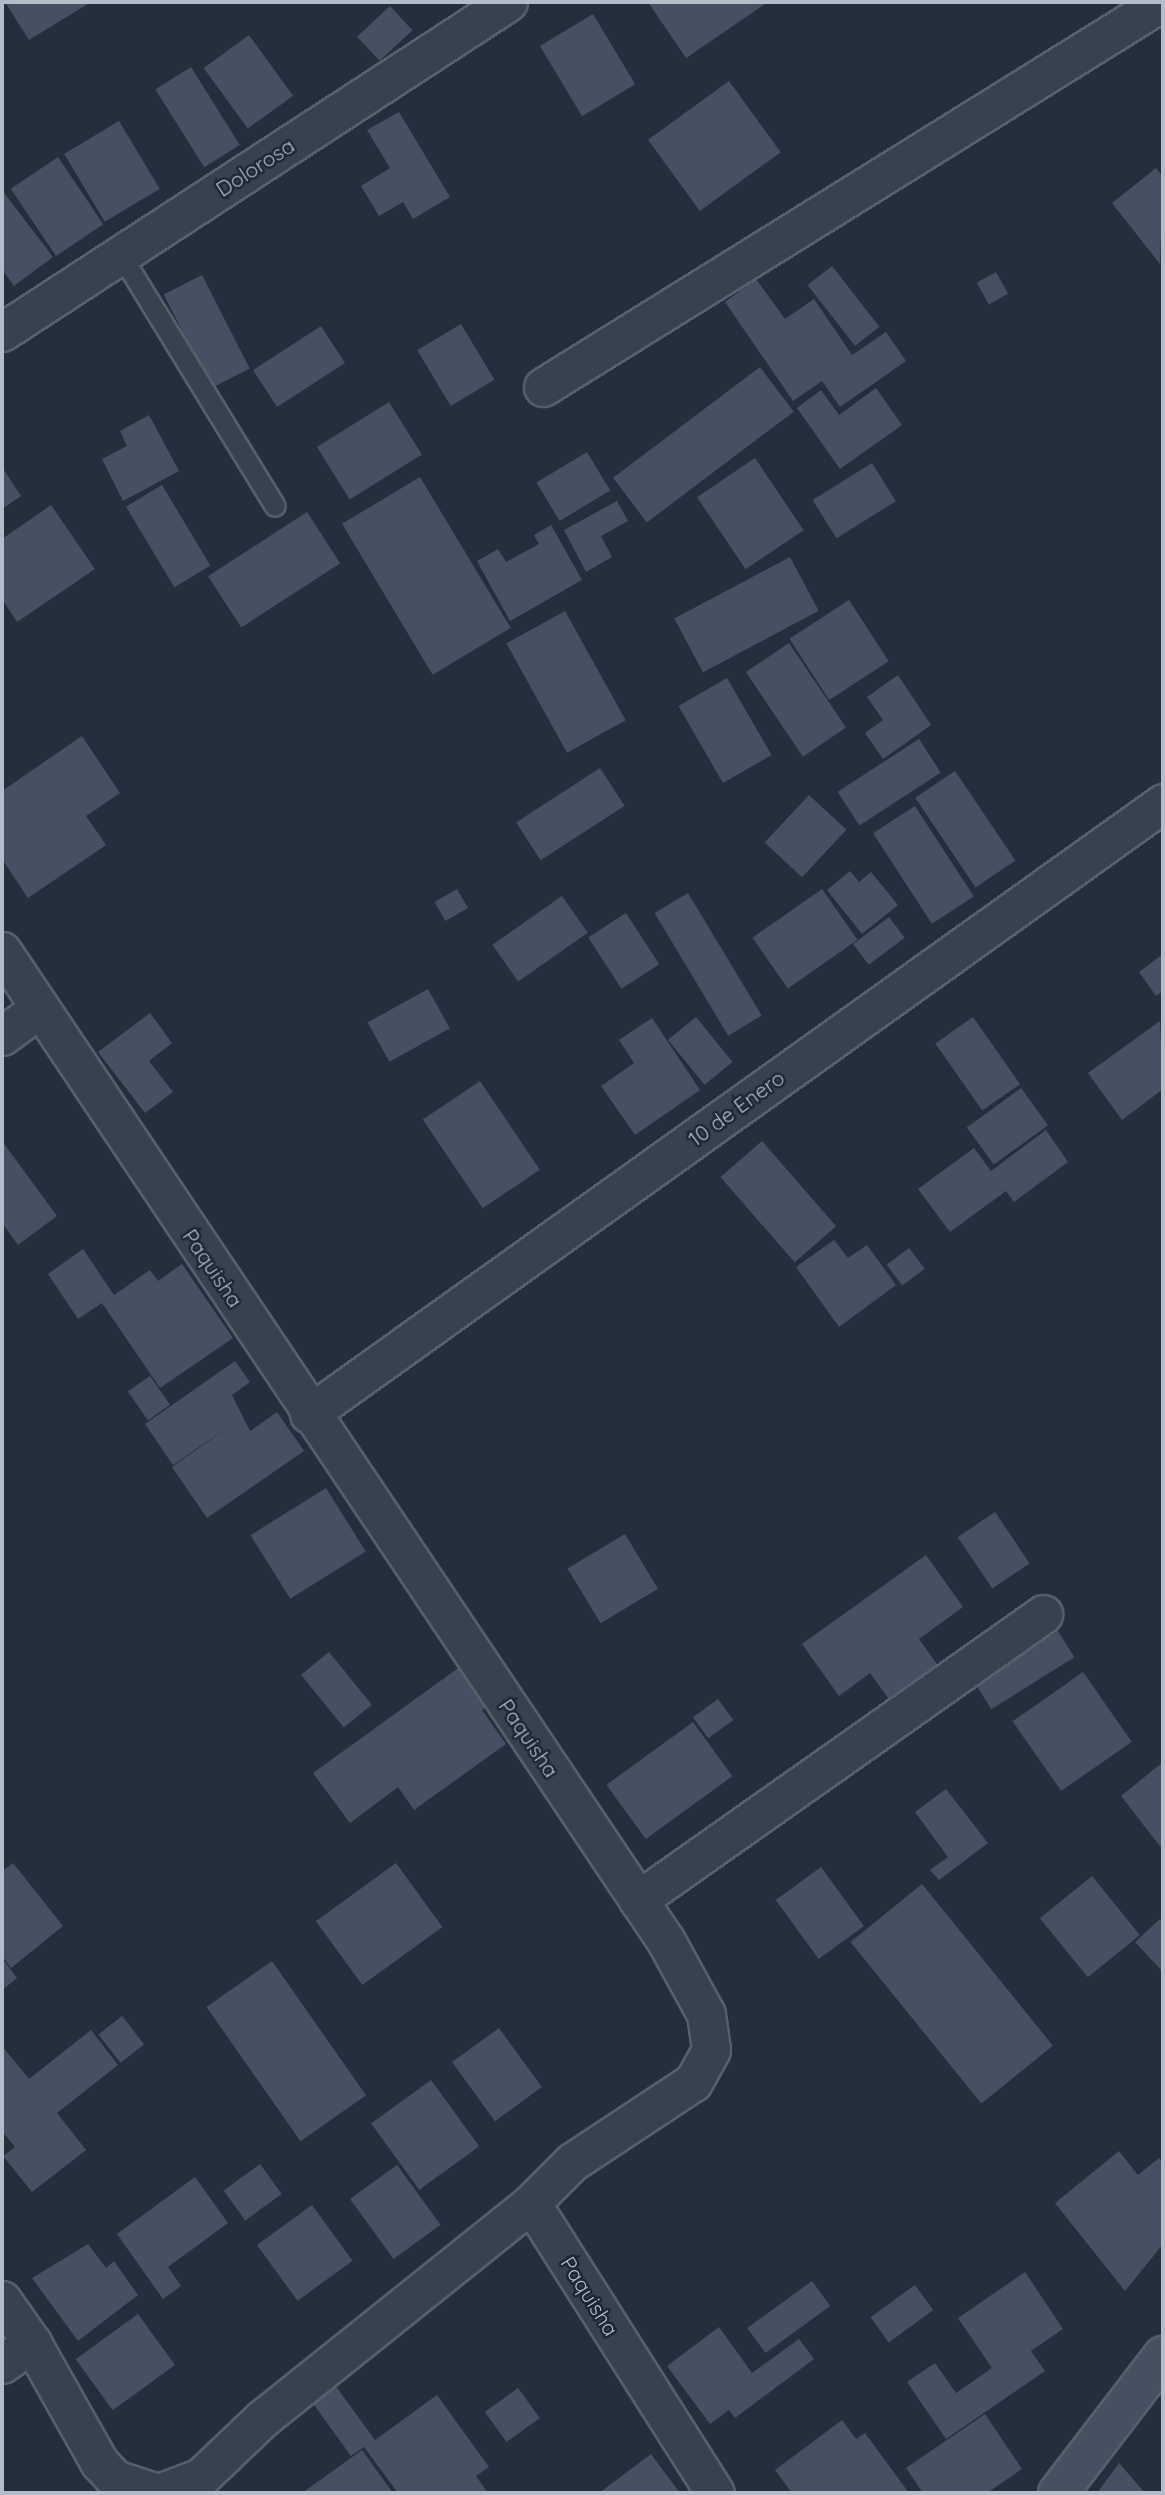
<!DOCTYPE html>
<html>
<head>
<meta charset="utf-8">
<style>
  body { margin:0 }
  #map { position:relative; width:1165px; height:2495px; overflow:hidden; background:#242f3e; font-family:Quicksand,sans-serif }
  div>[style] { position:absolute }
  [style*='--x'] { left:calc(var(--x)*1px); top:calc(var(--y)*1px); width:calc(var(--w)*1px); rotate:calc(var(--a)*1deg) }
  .building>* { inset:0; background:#455162; transform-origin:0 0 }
  .roads { filter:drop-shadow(2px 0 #565f6c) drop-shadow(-2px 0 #565f6c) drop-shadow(0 2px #565f6c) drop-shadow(0 -2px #565f6c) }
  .lane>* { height:19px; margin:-9.5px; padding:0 9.5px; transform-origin:9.5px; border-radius:9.5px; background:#38414e }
  .street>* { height:37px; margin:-18.5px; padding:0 18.5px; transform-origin:18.5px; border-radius:18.5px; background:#38414e }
  .secondary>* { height:38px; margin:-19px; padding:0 19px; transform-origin:19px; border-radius:19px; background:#465061 }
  span { translate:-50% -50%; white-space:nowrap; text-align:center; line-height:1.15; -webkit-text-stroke:5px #1d2633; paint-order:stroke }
  .street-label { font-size:21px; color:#b4bcc9 }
  .frame { position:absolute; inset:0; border:4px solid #b4bcc9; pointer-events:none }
</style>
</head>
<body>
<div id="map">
  <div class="building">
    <div style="clip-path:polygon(5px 2px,91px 2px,29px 40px)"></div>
    <div style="clip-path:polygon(648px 2px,768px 2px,686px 58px)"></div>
    <div style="left:390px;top:6px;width:33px;height:45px;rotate:47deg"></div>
    <div style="left:593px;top:14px;width:82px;height:62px;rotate:59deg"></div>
    <div style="left:249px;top:35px;width:75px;height:56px;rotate:54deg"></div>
    <div style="left:191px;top:67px;width:92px;height:42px;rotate:58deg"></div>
    <div style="left:729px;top:81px;width:88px;height:100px;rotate:54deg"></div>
    <div style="clip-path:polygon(399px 112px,450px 197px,413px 219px,403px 202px,379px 216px,361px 186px,390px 168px,367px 130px)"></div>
    <div style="left:119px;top:121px;width:79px;height:64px;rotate:59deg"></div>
    <div style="left:58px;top:157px;width:81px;height:57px;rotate:56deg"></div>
    <div style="clip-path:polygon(1156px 168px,1163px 177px,1160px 264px,1112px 203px)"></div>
    <div style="clip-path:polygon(2px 190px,53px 257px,14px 286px,2px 269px)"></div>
    <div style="left:832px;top:266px;width:77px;height:31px;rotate:52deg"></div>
    <div style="left:996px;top:272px;width:25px;height:22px;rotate:61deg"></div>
    <div style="left:202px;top:275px;width:105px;height:43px;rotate:63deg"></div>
    <div style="clip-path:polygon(756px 279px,785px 319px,814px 299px,852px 355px,886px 332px,906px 361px,840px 407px,822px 381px,793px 401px,725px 302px)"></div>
    <div style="left:461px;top:324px;width:65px;height:51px;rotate:59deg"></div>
    <div style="left:321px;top:326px;width:44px;height:81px;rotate:57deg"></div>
    <div style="left:760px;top:367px;width:56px;height:184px;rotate:53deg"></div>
    <div style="clip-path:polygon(876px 388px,902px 425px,840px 469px,797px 408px,821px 390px,839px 415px)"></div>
    <div style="left:389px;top:402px;width:62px;height:85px;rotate:58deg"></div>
    <div style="clip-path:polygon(149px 415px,179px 471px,123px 501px,102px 459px,127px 446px,120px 431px)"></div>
    <div style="left:587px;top:452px;width:45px;height:59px;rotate:59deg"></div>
    <div style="left:755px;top:458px;width:87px;height:70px;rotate:56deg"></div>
    <div style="left:872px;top:463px;width:45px;height:70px;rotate:58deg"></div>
    <div style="clip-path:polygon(2px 467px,21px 496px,2px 509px)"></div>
    <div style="left:420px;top:477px;width:176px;height:91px;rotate:59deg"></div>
    <div style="left:162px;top:485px;width:94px;height:42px;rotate:59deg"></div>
    <div style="clip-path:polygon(617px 501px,628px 521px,601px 536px,612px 557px,586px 572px,564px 530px)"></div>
    <div style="clip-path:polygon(51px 505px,95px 569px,17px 622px,2px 599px,2px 539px)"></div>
    <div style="left:307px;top:512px;width:61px;height:118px;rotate:57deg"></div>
    <div style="clip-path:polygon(551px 525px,582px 580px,510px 621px,477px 561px,498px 549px,506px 562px,539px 544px,534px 535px)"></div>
    <div style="left:790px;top:557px;width:61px;height:131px;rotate:62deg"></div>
    <div style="left:849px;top:600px;width:73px;height:71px;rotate:57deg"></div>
    <div style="left:565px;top:611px;width:125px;height:67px;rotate:61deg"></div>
    <div style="left:789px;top:643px;width:102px;height:52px;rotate:56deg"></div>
    <div style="clip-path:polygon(898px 675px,931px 725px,883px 759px,865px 733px,883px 720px,867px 697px)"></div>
    <div style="left:727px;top:678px;width:89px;height:56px;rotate:60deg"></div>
    <div style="clip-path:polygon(82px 736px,120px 793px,86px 816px,106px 845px,28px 898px,2px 859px,2px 791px)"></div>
    <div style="left:919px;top:739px;width:40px;height:97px;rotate:57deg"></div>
    <div style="left:600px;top:768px;width:45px;height:100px;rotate:57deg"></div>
    <div style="left:955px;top:771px;width:108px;height:48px;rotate:56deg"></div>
    <div style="left:809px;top:795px;width:51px;height:65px;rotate:43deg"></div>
    <div style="left:915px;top:806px;width:108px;height:50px;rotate:57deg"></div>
    <div style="clip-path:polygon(850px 871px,859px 882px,871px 872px,898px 905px,862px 934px,827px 890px)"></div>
    <div style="left:457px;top:889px;width:22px;height:26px;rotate:60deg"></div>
    <div style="left:822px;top:889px;width:62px;height:85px;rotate:55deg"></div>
    <div style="left:688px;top:893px;width:143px;height:39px;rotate:59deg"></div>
    <div style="left:562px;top:896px;width:45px;height:85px;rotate:55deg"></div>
    <div style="left:626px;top:913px;width:61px;height:45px;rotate:57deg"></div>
    <div style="left:889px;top:917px;width:26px;height:45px;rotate:53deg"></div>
    <div style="clip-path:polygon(1163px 954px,1163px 991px,1156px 996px,1139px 972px)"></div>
    <div style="left:428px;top:989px;width:45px;height:69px;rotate:61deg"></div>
    <div style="clip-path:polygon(150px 1013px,172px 1043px,149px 1061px,173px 1092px,145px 1113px,98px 1052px)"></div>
    <div style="left:696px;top:1017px;width:58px;height:36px;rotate:51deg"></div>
    <div style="left:973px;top:1017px;width:82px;height:46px;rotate:55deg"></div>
    <div style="clip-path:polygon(652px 1018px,700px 1090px,635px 1135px,601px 1086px,634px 1063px,619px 1040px)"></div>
    <div style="clip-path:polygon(1160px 1021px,1163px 1089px,1122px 1120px,1088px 1073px)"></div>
    <div style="left:480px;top:1081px;width:107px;height:69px;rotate:56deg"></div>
    <div style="left:1021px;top:1088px;width:46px;height:67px;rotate:54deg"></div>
    <div style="clip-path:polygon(1046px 1130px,1068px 1162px,1014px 1202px,1006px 1191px,950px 1232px,918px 1189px,974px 1148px,991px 1171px)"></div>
    <div style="clip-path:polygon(2px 1141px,57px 1216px,18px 1245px,2px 1223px)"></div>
    <div style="left:762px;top:1141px;width:113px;height:55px;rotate:49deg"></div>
    <div style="clip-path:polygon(834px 1240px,848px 1258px,867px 1245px,896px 1285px,839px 1327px,796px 1267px)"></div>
    <div style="left:909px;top:1248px;width:26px;height:28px;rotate:53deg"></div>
    <div style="clip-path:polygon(83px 1249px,114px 1295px,150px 1270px,158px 1281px,182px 1264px,233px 1338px,160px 1388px,102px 1303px,78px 1319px,48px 1274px)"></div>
    <div style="clip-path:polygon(235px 1361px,250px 1382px,232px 1395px,250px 1431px,277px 1412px,304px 1451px,207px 1518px,172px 1467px,236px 1422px,173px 1465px,145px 1424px)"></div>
    <div style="left:150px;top:1376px;width:35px;height:27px;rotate:55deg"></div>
    <div style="left:326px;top:1488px;width:75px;height:89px;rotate:58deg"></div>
    <div style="left:995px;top:1512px;width:62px;height:45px;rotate:56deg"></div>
    <div style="left:625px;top:1534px;width:64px;height:67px;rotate:59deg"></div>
    <div style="clip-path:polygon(926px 1555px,963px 1607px,919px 1639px,944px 1674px,896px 1709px,870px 1673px,839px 1696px,802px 1644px)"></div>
    <div style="left:1058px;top:1631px;width:31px;height:98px;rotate:58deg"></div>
    <div style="left:329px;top:1652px;width:68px;height:36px;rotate:51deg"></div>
    <div style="clip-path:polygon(461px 1666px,489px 1705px,482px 1710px,506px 1744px,414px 1810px,398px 1787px,350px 1823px,313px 1773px)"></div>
    <div style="left:1083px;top:1672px;width:85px;height:86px;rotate:55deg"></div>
    <div style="left:718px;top:1699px;width:26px;height:31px;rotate:54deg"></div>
    <div style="left:693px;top:1722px;width:67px;height:107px;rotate:54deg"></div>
    <div style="clip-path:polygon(1163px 1762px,1163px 1850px,1121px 1796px)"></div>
    <div style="clip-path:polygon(946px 1789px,988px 1843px,939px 1880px,930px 1870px,948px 1857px,915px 1812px)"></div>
    <div style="clip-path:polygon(13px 1863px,63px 1926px,11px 1968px,2px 1956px,2px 1871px)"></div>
    <div style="left:396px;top:1863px;width:79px;height:99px;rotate:54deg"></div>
    <div style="left:821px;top:1867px;width:73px;height:56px;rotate:54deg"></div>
    <div style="left:1092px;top:1876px;width:76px;height:67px;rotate:51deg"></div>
    <div style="left:922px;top:1884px;width:208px;height:92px;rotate:51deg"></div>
    <div style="clip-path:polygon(1160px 1919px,1163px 1923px,1163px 1972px,1135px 1942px)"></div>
    <div style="clip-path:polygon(2px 1958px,17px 1978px,2px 1990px)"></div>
    <div style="left:272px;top:1961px;width:164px;height:80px;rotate:55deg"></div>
    <div style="left:122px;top:2016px;width:36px;height:30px;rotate:52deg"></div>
    <div style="left:499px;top:2028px;width:73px;height:58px;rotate:54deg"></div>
    <div style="clip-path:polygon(91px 2030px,118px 2065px,57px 2113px,86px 2150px,32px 2192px,3px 2156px,15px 2147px,2px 2131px,2px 2046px,29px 2079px)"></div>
    <div style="left:431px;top:2080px;width:82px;height:74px;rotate:54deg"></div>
    <div style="clip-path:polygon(1119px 2151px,1138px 2175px,1159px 2158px,1163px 2164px,1163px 2244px,1125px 2291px,1055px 2203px)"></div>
    <div style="left:260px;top:2164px;width:37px;height:45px;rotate:54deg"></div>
    <div style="left:397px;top:2165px;width:74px;height:58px;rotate:54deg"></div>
    <div style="clip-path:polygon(195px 2177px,228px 2223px,168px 2267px,181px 2286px,163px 2299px,117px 2234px)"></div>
    <div style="left:312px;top:2205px;width:69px;height:68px;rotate:54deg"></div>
    <div style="clip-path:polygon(88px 2244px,106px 2268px,114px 2261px,138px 2295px,78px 2341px,32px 2278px)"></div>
    <div style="clip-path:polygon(1025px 2272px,1063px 2329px,1031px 2351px,1045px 2371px,946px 2439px,907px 2382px,935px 2363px,956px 2393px,992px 2368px,958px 2318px)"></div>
    <div style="left:812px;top:2281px;width:31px;height:80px;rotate:54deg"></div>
    <div style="left:915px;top:2285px;width:31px;height:55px;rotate:54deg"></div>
    <div style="left:138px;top:2314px;width:63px;height:77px;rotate:54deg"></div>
    <div style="clip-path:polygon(719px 2327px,752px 2373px,799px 2339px,814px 2359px,735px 2418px,729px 2410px,710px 2424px,667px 2366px)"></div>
    <div style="clip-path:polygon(332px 2381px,375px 2440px,437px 2395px,489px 2467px,476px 2476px,488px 2493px,398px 2493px,364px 2447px,351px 2456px,309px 2398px)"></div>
    <div style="left:518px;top:2388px;width:37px;height:41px;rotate:54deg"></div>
    <div style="clip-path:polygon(985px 2414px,1022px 2469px,987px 2493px,923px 2493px,906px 2468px)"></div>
    <div style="clip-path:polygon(842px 2420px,856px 2439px,865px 2433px,909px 2493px,792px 2493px,775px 2470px)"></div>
    <div style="clip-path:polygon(362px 2450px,393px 2493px,302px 2493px)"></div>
    <div style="clip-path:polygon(651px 2454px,680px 2493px,599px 2493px)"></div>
    <div style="clip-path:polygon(1119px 2463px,1145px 2493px,1097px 2493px)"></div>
  </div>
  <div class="roads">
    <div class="lane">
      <div style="--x:121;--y:255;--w:294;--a:58.5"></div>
    </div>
    <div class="street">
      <div style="--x:2;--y:332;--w:604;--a:-33.11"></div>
      <div style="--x:543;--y:387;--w:729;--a:-31.88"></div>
      <div style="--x:2;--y:951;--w:1192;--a:56.15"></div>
      <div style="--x:666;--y:1941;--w:83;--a:61.3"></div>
      <div style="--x:706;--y:2014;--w:36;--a:82"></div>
      <div style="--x:711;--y:2050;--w:37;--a:119"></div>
      <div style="--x:693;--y:2082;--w:145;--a:146.5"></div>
      <div style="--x:572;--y:2162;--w:58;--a:135"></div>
      <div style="--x:531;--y:2203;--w:343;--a:57.6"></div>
      <div style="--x:2;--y:1036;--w:47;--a:-36.4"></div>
      <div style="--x:309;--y:1414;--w:1050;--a:-35.58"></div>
      <div style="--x:638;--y:1900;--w:496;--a:-35.2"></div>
      <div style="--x:2;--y:2300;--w:52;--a:55.1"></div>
      <div style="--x:2;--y:2364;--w:37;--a:-35"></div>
      <div style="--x:32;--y:2343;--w:137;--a:60.6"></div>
      <div style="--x:99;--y:2462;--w:23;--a:47"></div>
      <div style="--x:115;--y:2479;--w:44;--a:18.4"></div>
      <div style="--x:159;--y:2493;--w:45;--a:-20.9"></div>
      <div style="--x:201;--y:2477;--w:86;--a:-43.6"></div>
      <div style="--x:263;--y:2418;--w:344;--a:-38.7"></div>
    </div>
    <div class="secondary">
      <div style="--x:1058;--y:2493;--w:173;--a:-52.5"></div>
    </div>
  </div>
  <div class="street-label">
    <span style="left:255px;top:167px;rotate:-33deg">Dolorosa</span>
    <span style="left:736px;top:1108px;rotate:-36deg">10 de Enero</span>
    <span style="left:213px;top:1268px;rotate:56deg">Paquisha</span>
    <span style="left:529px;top:1738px;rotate:56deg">Paquisha</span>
    <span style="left:590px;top:2296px;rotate:58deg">Paquisha</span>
  </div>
  <div class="frame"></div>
</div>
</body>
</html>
